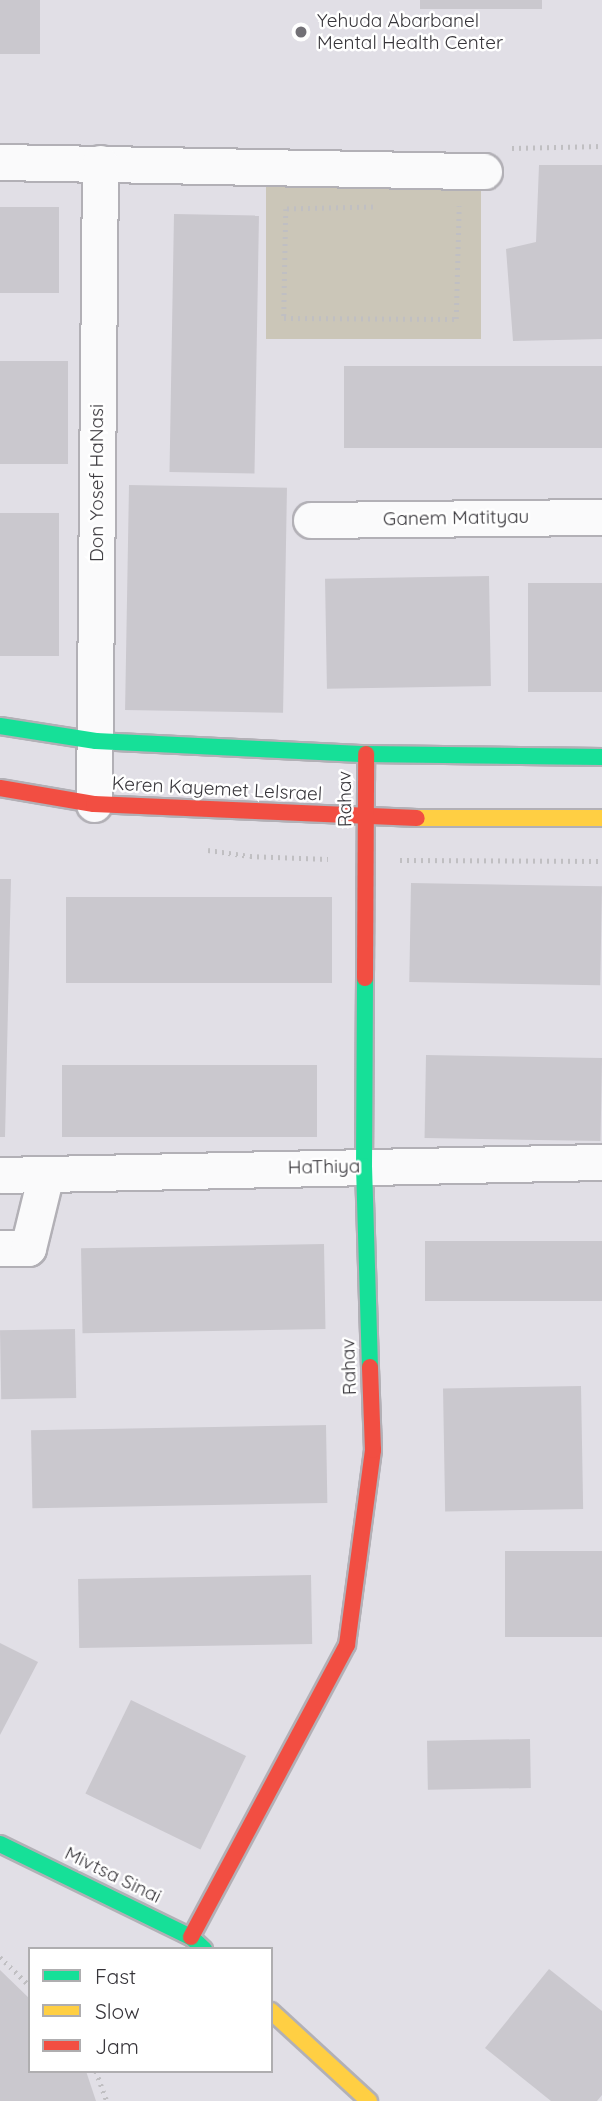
<!DOCTYPE html>
<html>
<head>
<meta charset="utf-8">
<style>
  body { margin:0 }
  #map { position:relative; width:602px; height:2101px; overflow:hidden; background:#e1dfe6; font-family:Quicksand,sans-serif }
  div>[style] { position:absolute }
  [style*='--x'] { left:calc(var(--x)*1px); top:calc(var(--y)*1px); width:calc(var(--w)*1px); rotate:calc(var(--a)*1deg) }
  .green>* { inset:0; background:#cbc6b8; transform-origin:0 0 }
  .building>* { inset:0; background:#cac8ce; transform-origin:0 0 }
  .path>* { height:4.5px; margin-top:-2.25px; transform-origin:0; background:repeating-linear-gradient(90deg,#c0bfc2 0 2px,transparent 0 7px) }
  .roads { filter:drop-shadow(2px 0 #b2b0b6) drop-shadow(-2px 0 #b2b0b6) drop-shadow(0 2px #b2b0b6) drop-shadow(0 -2px #b2b0b6) }
  .street>* { height:35px; margin:-17.5px; padding:0 17.5px; transform-origin:17.5px; border-radius:17.5px; background:#fafafb }
  .fast>* { height:16px; margin:-8px; padding:0 8px; transform-origin:8px; border-radius:8px; background:#16e098 }
  .slow>* { height:16px; margin:-8px; padding:0 8px; transform-origin:8px; border-radius:8px; background:#ffcf43 }
  .jam>* { height:16px; margin:-8px; padding:0 8px; transform-origin:8px; border-radius:8px; background:#f24e42 }
  .dots>* { width:19px; height:19px; translate:-50% -50%; box-sizing:border-box; border:4px solid #fff; border-radius:50% }
  span { translate:-50% -50%; white-space:nowrap; text-align:center; line-height:1.15; -webkit-text-stroke:5px #fff; paint-order:stroke }
  .poi-label { font-size:19px; color:#37353a }
  .left { translate:0 -50%; text-align:left }
  .street-label { font-size:19px; color:#37353a }
  .legend { position:absolute; left:28px; top:1947px; width:245px; height:126px; box-sizing:border-box; background:#fff; border:2px solid #afaeb0; margin:0; padding:9px 12px; list-style:none; font-size:21px; color:#37353a }
  .legend li { display:flex; align-items:center; gap:14px; height:35px }
  .legend b { width:35px; border:2px solid #afaeb0 }
</style>
</head>
<body>
<div id="map">
  <div class="green">
    <div style="left:266px;top:187px;width:215px;height:152px"></div>
  </div>
  <div class="building">
    <div style="left:0;top:0;width:40px;height:54px"></div>
    <div style="left:420px;top:0;width:122px;height:9px"></div>
    <div style="clip-path:polygon(539px 165px,602px 165px,602px 339px,513px 341px,506px 249px,536px 242px)"></div>
    <div style="left:0;top:207px;width:59px;height:86px"></div>
    <div style="left:174px;top:214px;width:85px;height:258px;rotate:1deg"></div>
    <div style="left:0;top:361px;width:68px;height:103px"></div>
    <div style="left:602px;top:366px;width:82px;height:258px;rotate:90deg"></div>
    <div style="left:129px;top:485px;width:158px;height:225px;rotate:1deg"></div>
    <div style="left:0;top:513px;width:59px;height:143px"></div>
    <div style="left:489px;top:576px;width:110px;height:164px;rotate:89deg"></div>
    <div style="left:602px;top:583px;width:109px;height:74px;rotate:90deg"></div>
    <div style="clip-path:polygon(0 879px,11px 879px,5px 1137px,0 1137px)"></div>
    <div style="left:411px;top:883px;width:191px;height:99px;rotate:1deg"></div>
    <div style="left:66px;top:897px;width:266px;height:86px"></div>
    <div style="left:426px;top:1055px;width:176px;height:83px;rotate:1deg"></div>
    <div style="left:62px;top:1065px;width:255px;height:72px"></div>
    <div style="left:602px;top:1241px;width:60px;height:177px;rotate:90deg"></div>
    <div style="left:324px;top:1244px;width:85px;height:243px;rotate:89deg"></div>
    <div style="left:75px;top:1329px;width:69px;height:75px;rotate:89deg"></div>
    <div style="left:581px;top:1386px;width:123px;height:138px;rotate:89deg"></div>
    <div style="left:326px;top:1425px;width:78px;height:295px;rotate:89deg"></div>
    <div style="left:602px;top:1551px;width:86px;height:97px;rotate:90deg"></div>
    <div style="left:311px;top:1575px;width:69px;height:233px;rotate:89deg"></div>
    <div style="clip-path:polygon(0 1643px,38px 1662px,0 1735px)"></div>
    <div style="left:131px;top:1700px;width:128px;height:104px;rotate:26deg"></div>
    <div style="left:530px;top:1739px;width:49px;height:103px;rotate:89deg"></div>
    <div style="clip-path:polygon(549px 1969px,602px 2011px,602px 2095px,597px 2101px,551px 2101px,485px 2048px)"></div>
    <div style="clip-path:polygon(0 1970px,30px 1999px,30px 2071px,86px 2071px,96px 2101px,0 2101px)"></div>
  </div>
  <div class="path">
    <div style="--x:512;--y:148;--w:90;--a:-1.3"></div>
    <div style="--x:373;--y:207;--w:87;--a:178.7"></div>
    <div style="--x:286;--y:209;--w:109;--a:91.1"></div>
    <div style="--x:284;--y:318;--w:172;--a:0.3"></div>
    <div style="--x:456;--y:319;--w:113;--a:-88.5"></div>
    <div style="--x:208;--y:850;--w:42;--a:8.1"></div>
    <div style="--x:250;--y:856;--w:78;--a:2.2"></div>
    <div style="--x:400;--y:860;--w:202;--a:0.3"></div>
    <div style="--x:0;--y:1957;--w:42;--a:44"></div>
    <div style="--x:96;--y:2071;--w:32;--a:70"></div>
  </div>
  <div class="roads">
    <div class="street">
      <div style="--x:0;--y:162;--w:484;--a:1.1"></div>
      <div style="--x:311;--y:520;--w:291;--a:-0.6"></div>
      <div style="--x:94;--y:804;--w:641;--a:-89.46"></div>
      <div style="--x:0;--y:1175;--w:602;--a:-1.24"></div>
      <div style="--x:0;--y:1248;--w:28;--a:0"></div>
      <div style="--x:28;--y:1248;--w:76;--a:-76.3"></div>
    </div>
    <div class="fast">
      <div style="--x:0;--y:726;--w:97;--a:8.9"></div>
      <div style="--x:96;--y:741;--w:270;--a:2.8"></div>
      <div style="--x:366;--y:754;--w:236;--a:0.7"></div>
      <div style="--x:365;--y:978;--w:188;--a:90.3"></div>
      <div style="--x:364;--y:1166;--w:201;--a:88.3"></div>
      <div style="--x:0;--y:1844;--w:212;--a:26"></div>
      <div style="--x:191;--y:1937;--w:18;--a:43"></div>
    </div>
    <div class="slow">
      <div style="--x:417;--y:818;--w:185;--a:0"></div>
      <div style="--x:271;--y:2011;--w:133;--a:42.6"></div>
    </div>
    <div class="jam">
      <div style="--x:0;--y:788;--w:95;--a:9.7"></div>
      <div style="--x:94;--y:804;--w:323;--a:2.5"></div>
      <div style="--x:365;--y:978;--w:224;--a:-89.7"></div>
      <div style="--x:191;--y:1937;--w:331;--a:-61.9"></div>
      <div style="--x:347;--y:1645;--w:197;--a:-82.4"></div>
      <div style="--x:373;--y:1450;--w:83;--a:-92.1"></div>
    </div>
  </div>
  <div class="dots">
    <div style="left:301px;top:32px;background:#727076"></div>
  </div>
  <div class="poi-label">
    <span class="left" style="left:317px;top:32px">Yehuda Abarbanel<br>Mental Health Center</span>
  </div>
  <div class="street-label">
    <span style="left:97px;top:483px;rotate:-90deg">Don Yosef HaNasi</span>
    <span style="left:456px;top:518px;rotate:-1deg">Ganem Matityau</span>
    <span style="left:217px;top:789px;rotate:3deg">Keren Kayemet LeIsrael</span>
    <span style="left:345px;top:799px;rotate:-91deg">Rahav</span>
    <span style="left:324px;top:1167px;rotate:-1deg">HaThiya</span>
    <span style="left:349px;top:1367px;rotate:-92deg">Rahav</span>
    <span style="left:113px;top:1875px;rotate:26deg">Mivtsa Sinai</span>
  </div>
  <ul class="legend">
  <li><b style="height:9px;background:#16e098"></b>Fast</li>
  <li><b style="height:9px;background:#ffcf43"></b>Slow</li>
  <li><b style="height:9px;background:#f24e42"></b>Jam</li>
  </ul>
</div>
</body>
</html>
